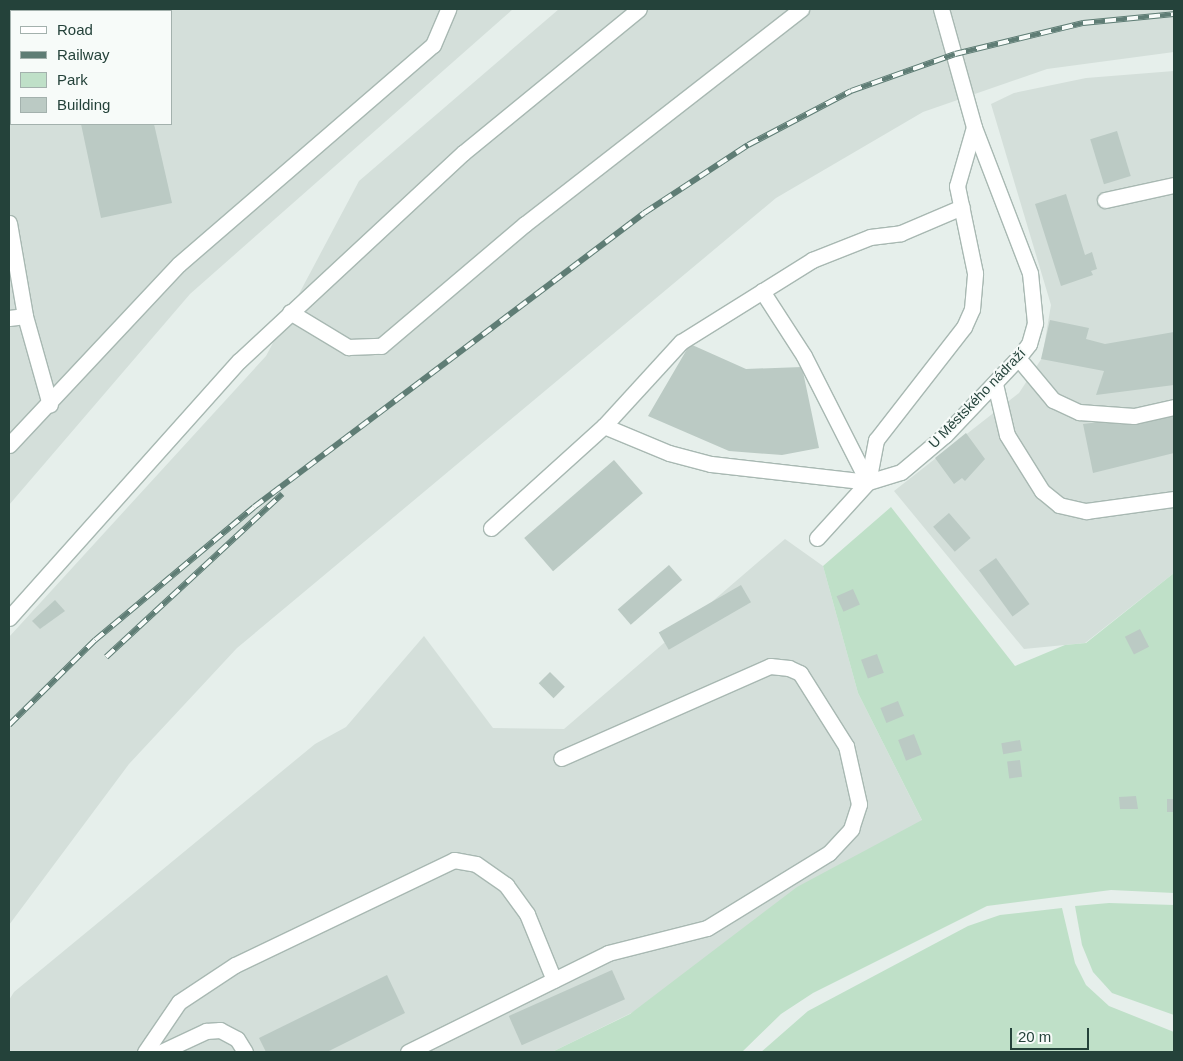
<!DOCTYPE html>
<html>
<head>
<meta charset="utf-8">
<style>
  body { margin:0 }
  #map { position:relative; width:1183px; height:1061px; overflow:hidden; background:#e6efeb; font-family:Helvetica,sans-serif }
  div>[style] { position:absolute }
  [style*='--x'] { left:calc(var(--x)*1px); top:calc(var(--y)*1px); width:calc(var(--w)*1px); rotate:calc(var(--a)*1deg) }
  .built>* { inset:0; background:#d4dfda }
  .green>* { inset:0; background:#bfe0c8 }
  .building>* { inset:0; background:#bbcac4; transform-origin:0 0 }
  .roads { filter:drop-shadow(1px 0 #a8b8b2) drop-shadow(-1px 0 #a8b8b2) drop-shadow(0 1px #a8b8b2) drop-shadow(0 -1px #a8b8b2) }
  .minor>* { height:15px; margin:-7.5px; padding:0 7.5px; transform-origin:7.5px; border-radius:7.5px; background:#fff }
  .rail>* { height:5.5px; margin-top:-2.75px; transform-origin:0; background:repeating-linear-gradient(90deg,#f7fbf9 0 11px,#5f7d75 0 22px); box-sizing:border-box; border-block:1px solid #5f7d75 }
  span { translate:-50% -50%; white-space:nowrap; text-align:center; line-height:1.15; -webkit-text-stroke:4px #f7fbf9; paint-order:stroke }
  .street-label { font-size:14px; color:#24423a }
  .frame { position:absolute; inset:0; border:10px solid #24423a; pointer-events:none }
  .legend { position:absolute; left:10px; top:10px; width:162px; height:115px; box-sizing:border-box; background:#f7fbf9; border:1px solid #a3b1ad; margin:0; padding:6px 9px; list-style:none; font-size:15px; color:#24423a }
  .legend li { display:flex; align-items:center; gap:10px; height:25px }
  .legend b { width:25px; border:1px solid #a3b1ad }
  .scale { position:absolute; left:1010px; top:1028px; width:79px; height:22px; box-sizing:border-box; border:2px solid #24423a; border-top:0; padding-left:6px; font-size:15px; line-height:18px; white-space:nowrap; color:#24423a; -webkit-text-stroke:4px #f7fbf9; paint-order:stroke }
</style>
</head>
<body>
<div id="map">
  <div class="built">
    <div style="clip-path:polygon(evenodd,9px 9px,513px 9px,190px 294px,9px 505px,9px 9px,11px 11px,171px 11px,171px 124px,11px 124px,11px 11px)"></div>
    <div style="clip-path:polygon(559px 9px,1174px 9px,1174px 52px,1047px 69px,923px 112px,776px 198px,237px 648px,129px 764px,9px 925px,9px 637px,266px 356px,359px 181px)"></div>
    <div style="clip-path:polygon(1174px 71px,1174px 573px,1085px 643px,1024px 649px,894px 491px,1019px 393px,1042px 358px,1051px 305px,991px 104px,1014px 93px,1086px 78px)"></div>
    <div style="clip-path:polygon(785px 539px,823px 566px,858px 693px,942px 860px,552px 1052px,9px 1052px,9px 1000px,14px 992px,315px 744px,346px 727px,424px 636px,493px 728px,564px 729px)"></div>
  </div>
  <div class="green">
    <div style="clip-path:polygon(891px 507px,1015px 666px,1065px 645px,1086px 643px,1174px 573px,1174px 893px,1111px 890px,987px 906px,813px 993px,781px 1014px,742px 1052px,552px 1052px,630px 1014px,797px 887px,922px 820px,858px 693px,823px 566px)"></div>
    <div style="clip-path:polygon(1109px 903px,1174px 905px,1174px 1015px,1112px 993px,1093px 972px,1082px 945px,1075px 906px)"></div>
    <div style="clip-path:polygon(1062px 908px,1075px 963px,1086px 985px,1109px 1006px,1174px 1032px,1174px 1052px,761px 1052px,808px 1011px,968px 926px,1000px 915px)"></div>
  </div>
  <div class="building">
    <div style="clip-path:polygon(81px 124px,154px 124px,172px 203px,101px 218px)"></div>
    <div style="left:1117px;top:131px;width:47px;height:28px;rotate:73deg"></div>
    <div style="clip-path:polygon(1066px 194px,1085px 255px,1092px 252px,1097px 269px,1091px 271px,1093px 275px,1061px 286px,1035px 204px)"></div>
    <div style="clip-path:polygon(1050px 320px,1089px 328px,1086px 339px,1105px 344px,1174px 332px,1174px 385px,1096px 395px,1104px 371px,1041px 359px)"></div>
    <div style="clip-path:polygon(690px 344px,746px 369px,802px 367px,819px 448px,782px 455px,729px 451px,648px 416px)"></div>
    <div style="clip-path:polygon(1174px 413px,1174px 453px,1093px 473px,1083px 424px)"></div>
    <div style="clip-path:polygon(966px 433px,985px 459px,965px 481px,962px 478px,954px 484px,935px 458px)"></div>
    <div style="left:614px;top:460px;width:44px;height:119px;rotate:49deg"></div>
    <div style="left:949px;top:513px;width:33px;height:21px;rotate:49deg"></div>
    <div style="left:996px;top:558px;width:57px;height:21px;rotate:54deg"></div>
    <div style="left:669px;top:565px;width:20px;height:68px;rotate:49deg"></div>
    <div style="left:741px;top:585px;width:20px;height:95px;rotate:60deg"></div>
    <div style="left:853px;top:589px;width:17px;height:18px;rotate:66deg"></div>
    <div style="clip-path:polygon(55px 600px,65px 611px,40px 629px,32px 621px)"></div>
    <div style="left:1140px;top:629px;width:20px;height:17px;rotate:63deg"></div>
    <div style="left:877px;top:654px;width:20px;height:17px;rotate:70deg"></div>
    <div style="left:550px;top:672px;width:21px;height:16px;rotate:45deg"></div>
    <div style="left:898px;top:701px;width:16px;height:19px;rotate:68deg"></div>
    <div style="left:914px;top:734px;width:22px;height:17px;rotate:69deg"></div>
    <div style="left:1020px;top:740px;width:11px;height:19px;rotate:80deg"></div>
    <div style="left:1020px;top:760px;width:17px;height:13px;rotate:83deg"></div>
    <div style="clip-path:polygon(1136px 796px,1138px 809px,1120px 809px,1119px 797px)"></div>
    <div style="left:1167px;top:799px;width:7px;height:13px"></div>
    <div style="left:612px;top:970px;width:32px;height:113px;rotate:66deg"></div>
    <div style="clip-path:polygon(387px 975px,405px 1013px,327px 1052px,266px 1052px,259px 1038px)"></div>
  </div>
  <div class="roads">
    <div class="minor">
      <div style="--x:40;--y:11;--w:4;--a:-34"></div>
      <div style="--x:9;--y:42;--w:3;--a:-45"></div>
      <div style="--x:1105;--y:200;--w:71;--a:-12.3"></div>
      <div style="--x:9;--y:223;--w:94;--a:80.2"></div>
      <div style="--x:25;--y:316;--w:92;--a:74.3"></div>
      <div style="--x:762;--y:291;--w:77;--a:57.1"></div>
      <div style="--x:804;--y:356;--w:141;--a:63.1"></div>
      <div style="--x:868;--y:482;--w:43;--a:-79.2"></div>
      <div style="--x:876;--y:440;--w:143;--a:-52.1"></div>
      <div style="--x:964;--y:327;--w:20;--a:-66"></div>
      <div style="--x:972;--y:309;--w:36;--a:-85"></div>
      <div style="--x:975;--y:273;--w:89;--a:-101.7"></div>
      <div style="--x:957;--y:186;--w:61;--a:-73.9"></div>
      <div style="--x:290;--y:312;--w:68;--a:31.1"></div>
      <div style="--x:348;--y:347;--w:33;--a:-2"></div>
      <div style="--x:381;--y:346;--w:189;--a:-40.3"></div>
      <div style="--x:525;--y:224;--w:350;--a:-37.9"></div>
      <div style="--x:9;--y:318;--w:16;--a:-7"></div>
      <div style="--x:1018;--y:358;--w:55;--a:50.2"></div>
      <div style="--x:1053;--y:400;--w:29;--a:25"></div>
      <div style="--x:1079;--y:412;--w:55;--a:4.2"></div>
      <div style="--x:1134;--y:416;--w:41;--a:-12.7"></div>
      <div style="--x:995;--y:384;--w:52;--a:76.8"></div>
      <div style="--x:1007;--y:435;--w:66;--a:58"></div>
      <div style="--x:1042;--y:491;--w:22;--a:39"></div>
      <div style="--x:1059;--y:505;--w:28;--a:13"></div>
      <div style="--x:1086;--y:511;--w:89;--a:-7.8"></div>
      <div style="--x:604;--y:426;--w:114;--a:-47.5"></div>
      <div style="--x:681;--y:342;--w:155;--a:-32"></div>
      <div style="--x:812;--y:260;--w:62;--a:-21.6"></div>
      <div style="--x:870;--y:237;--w:31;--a:-7"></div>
      <div style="--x:901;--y:233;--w:66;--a:-23.1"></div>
      <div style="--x:9;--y:445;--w:248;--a:-46.8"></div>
      <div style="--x:179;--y:264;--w:335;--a:-40.8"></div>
      <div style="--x:433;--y:45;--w:39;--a:-67"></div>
      <div style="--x:491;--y:528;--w:152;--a:-42.1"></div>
      <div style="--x:604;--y:426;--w:70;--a:22.6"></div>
      <div style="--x:669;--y:453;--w:43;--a:14.7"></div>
      <div style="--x:711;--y:464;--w:158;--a:6.5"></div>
      <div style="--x:817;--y:538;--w:76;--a:-47.7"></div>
      <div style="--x:868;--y:482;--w:34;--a:-17"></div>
      <div style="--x:901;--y:472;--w:57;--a:-40.1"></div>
      <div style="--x:945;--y:435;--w:106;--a:-46.5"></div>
      <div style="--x:1018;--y:358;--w:18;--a:-52"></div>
      <div style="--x:1029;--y:344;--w:22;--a:-74"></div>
      <div style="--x:1035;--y:323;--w:50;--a:-95.7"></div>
      <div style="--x:1030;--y:273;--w:156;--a:-111"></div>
      <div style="--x:974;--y:127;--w:123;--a:-105.6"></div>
      <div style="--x:9;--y:618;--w:345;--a:-48.2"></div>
      <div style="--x:239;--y:361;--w:306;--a:-42.9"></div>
      <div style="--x:463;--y:153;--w:227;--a:-39.3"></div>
      <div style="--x:145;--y:1052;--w:60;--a:-55.8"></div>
      <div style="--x:179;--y:1002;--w:67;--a:-33.5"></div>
      <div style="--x:235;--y:965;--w:243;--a:-25.6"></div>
      <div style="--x:454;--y:860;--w:22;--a:10"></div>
      <div style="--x:476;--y:864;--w:37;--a:35"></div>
      <div style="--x:506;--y:885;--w:36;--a:54"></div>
      <div style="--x:527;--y:914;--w:71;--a:67.8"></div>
      <div style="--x:161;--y:1052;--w:50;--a:-25"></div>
      <div style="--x:206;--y:1031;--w:14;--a:-4"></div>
      <div style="--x:220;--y:1030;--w:19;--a:28"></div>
      <div style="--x:237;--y:1039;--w:15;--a:58"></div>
      <div style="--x:408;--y:1052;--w:223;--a:-26.3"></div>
      <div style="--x:608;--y:953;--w:102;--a:-14.2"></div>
      <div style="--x:707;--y:928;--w:143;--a:-31.6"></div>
      <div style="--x:829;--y:853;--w:33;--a:-47"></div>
      <div style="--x:851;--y:829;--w:26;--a:-72"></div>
      <div style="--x:859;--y:804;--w:59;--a:-102.6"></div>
      <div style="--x:846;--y:746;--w:86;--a:-122.2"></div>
      <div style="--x:800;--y:673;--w:12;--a:-156"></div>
      <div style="--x:789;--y:668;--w:19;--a:-174"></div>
      <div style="--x:770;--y:666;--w:228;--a:156.2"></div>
    </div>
  </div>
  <div class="rail">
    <div style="--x:106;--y:657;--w:240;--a:-42.8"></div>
    <div style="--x:9;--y:725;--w:121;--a:-44.7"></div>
    <div style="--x:95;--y:640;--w:207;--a:-39.9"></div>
    <div style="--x:254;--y:507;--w:488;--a:-37"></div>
    <div style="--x:644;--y:213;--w:124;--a:-33.2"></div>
    <div style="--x:748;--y:145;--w:116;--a:-27.7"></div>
    <div style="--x:851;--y:91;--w:110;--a:-19.6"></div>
    <div style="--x:955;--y:54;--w:132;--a:-13.6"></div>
    <div style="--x:1083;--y:23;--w:91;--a:-5.6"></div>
  </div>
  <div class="street-label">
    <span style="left:977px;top:398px;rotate:-46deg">U Městského nádraží</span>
  </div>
  <div class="frame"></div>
  <ul class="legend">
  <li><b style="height:6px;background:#fff"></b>Road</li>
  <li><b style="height:6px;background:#5f7d75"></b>Railway</li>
  <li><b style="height:14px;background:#bfe0c8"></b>Park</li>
  <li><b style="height:14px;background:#bbcac4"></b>Building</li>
  </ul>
  <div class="scale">20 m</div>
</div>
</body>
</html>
